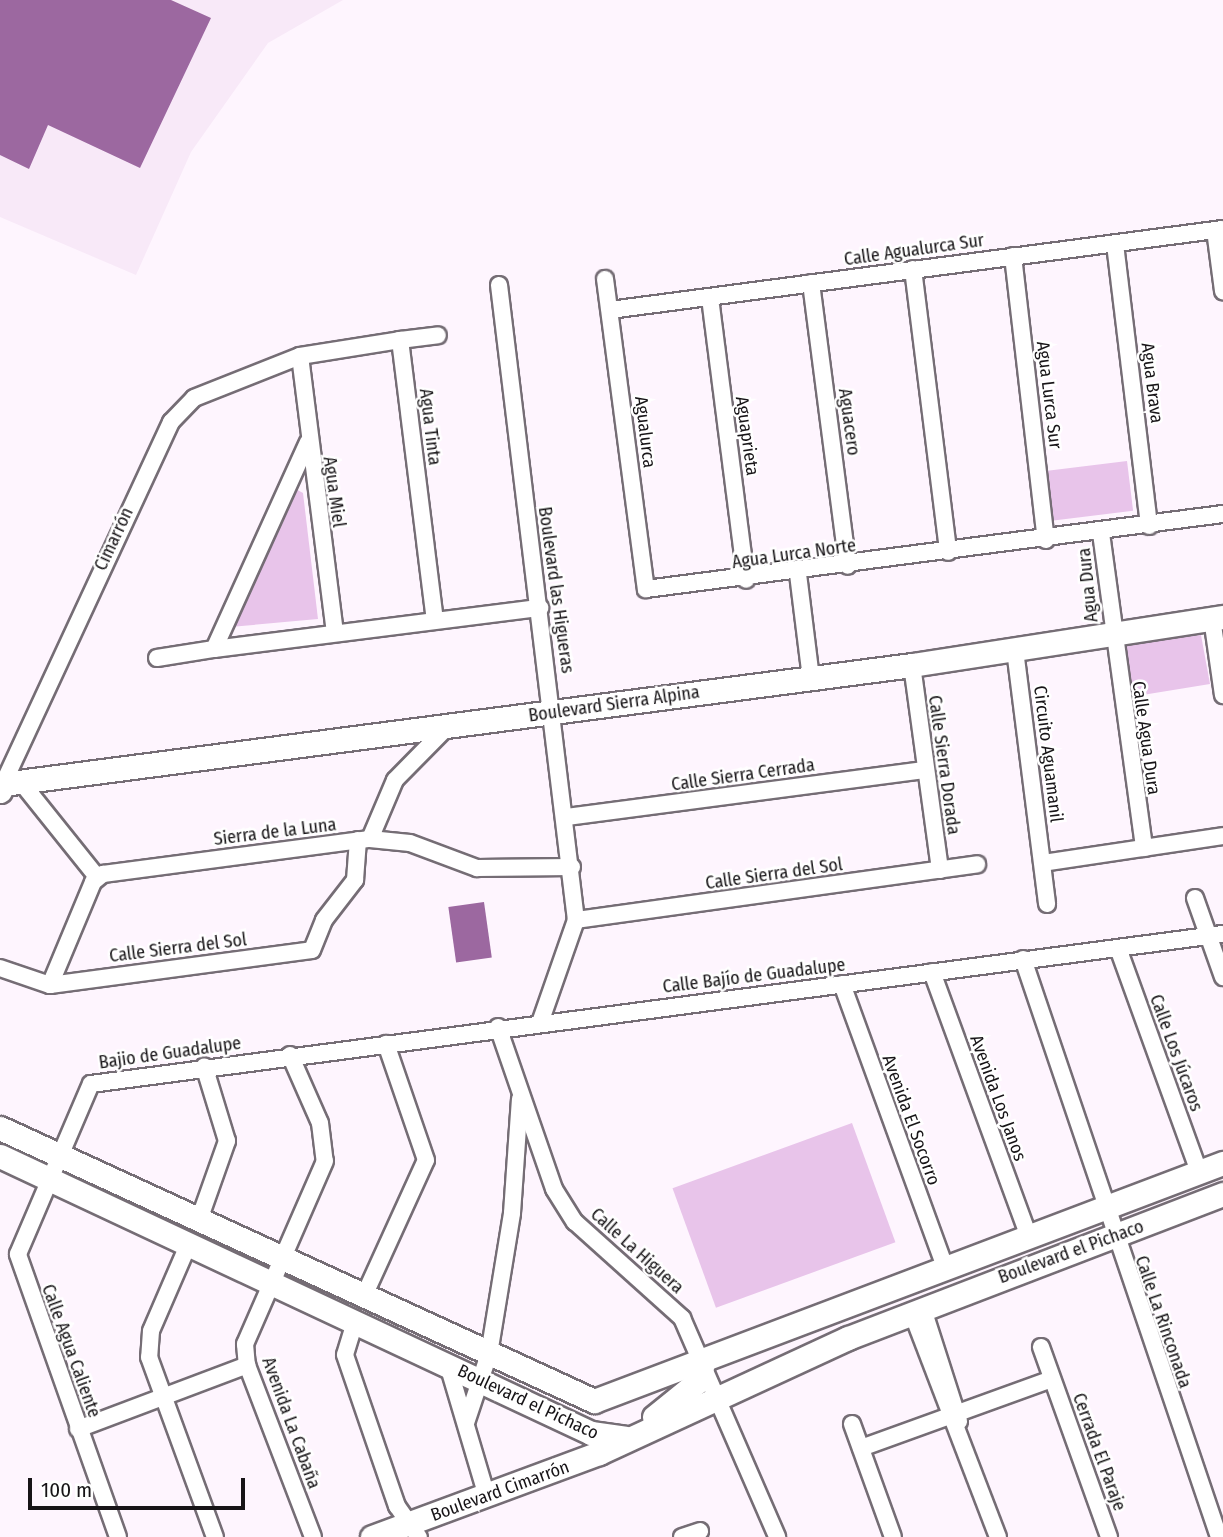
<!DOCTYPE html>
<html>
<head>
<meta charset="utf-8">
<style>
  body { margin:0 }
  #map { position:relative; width:1223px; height:1537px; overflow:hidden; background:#fef5fe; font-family:"Fira Sans Condensed",sans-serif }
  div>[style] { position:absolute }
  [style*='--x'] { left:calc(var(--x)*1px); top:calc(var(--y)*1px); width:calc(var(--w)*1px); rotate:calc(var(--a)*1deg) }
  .built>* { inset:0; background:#f8e9f8 }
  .green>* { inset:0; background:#e8c4ea; transform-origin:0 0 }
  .building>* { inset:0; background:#9c68a0; transform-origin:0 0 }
  .roads { filter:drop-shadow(2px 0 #756d75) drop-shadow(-2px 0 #756d75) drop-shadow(0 2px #756d75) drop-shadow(0 -2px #756d75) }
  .street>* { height:16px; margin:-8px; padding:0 8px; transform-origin:8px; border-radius:8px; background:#fff }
  .secondary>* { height:23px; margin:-11.5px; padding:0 11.5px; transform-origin:11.5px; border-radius:11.5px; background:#fff }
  span { translate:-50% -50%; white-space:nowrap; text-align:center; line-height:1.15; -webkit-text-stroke:5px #fff; paint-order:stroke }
  .street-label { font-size:18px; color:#171417 }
  .scale { position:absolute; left:28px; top:1478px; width:217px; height:32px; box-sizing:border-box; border:4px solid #171417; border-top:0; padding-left:9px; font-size:21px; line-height:24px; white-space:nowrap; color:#171417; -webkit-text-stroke:5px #fff; paint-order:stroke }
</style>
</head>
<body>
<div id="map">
  <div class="built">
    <div style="clip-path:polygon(0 0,343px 0,268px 43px,191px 152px,136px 275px,0 217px)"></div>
  </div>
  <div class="green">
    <div style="left:1127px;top:461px;width:50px;height:80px;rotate:83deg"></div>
    <div style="clip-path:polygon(294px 488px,303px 493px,318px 619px,230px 627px)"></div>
    <div style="clip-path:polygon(1201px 635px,1210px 684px,1124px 698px,1121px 643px)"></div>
    <div style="left:852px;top:1123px;width:127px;height:191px;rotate:70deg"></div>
  </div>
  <div class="building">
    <div style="clip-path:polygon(0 0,171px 0,211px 18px,140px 168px,48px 125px,29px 169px,0 155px)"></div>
    <div style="left:484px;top:902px;width:56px;height:36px;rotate:82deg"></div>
  </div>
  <div class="roads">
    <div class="street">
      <div style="--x:1215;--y:230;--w:62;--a:82.5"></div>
      <div style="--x:1115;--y:244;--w:284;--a:83.1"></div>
      <div style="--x:1013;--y:256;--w:286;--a:83.4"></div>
      <div style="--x:913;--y:269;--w:285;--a:82.9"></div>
      <div style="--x:605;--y:279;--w:313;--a:82.5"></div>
      <div style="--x:646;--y:589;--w:582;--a:-7.41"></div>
      <div style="--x:811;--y:283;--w:285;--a:82.6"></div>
      <div style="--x:499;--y:285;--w:640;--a:83.09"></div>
      <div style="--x:576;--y:920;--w:106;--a:109.3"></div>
      <div style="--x:710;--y:298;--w:284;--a:82.7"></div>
      <div style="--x:610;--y:310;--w:618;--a:-7.53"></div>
      <div style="--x:400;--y:340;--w:38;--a:-7"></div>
      <div style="--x:300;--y:356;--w:279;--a:82.8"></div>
      <div style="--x:308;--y:442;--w:227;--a:114.4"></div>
      <div style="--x:214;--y:649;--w:329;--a:-7.2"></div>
      <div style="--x:1101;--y:533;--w:318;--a:82.2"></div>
      <div style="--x:798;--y:574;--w:105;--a:82.9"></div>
      <div style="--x:1212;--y:618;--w:78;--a:81.9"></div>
      <div style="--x:1015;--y:650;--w:256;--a:82.8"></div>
      <div style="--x:157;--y:658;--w:58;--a:-9"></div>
      <div style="--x:912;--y:665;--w:207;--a:82.2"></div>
      <div style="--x:21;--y:782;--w:122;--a:51.3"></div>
      <div style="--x:3;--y:784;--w:399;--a:-65.1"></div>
      <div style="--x:171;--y:422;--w:33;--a:-46"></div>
      <div style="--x:194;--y:398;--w:114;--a:-21.6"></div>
      <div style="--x:300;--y:356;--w:101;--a:-9.1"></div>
      <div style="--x:400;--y:340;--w:282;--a:82.9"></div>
      <div style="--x:567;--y:817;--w:360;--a:-7.5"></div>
      <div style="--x:370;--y:839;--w:64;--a:-67"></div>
      <div style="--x:395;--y:780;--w:76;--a:-45.5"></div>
      <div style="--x:1043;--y:863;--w:182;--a:-8.5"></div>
      <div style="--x:1195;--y:898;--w:84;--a:70.5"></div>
      <div style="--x:576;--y:920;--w:405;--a:-7.9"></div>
      <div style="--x:1118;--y:948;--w:238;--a:70.1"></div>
      <div style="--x:1023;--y:959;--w:610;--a:71.27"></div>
      <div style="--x:0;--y:968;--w:53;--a:18.8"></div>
      <div style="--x:50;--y:985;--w:264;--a:-7.6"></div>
      <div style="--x:312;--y:950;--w:32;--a:-68"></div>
      <div style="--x:324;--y:920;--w:51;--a:-52.2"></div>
      <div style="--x:355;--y:880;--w:40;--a:-85.7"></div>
      <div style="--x:932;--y:972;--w:282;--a:69.9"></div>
      <div style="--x:842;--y:984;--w:303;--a:70"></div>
      <div style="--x:50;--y:985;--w:112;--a:-67.3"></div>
      <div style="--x:93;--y:882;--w:13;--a:-39"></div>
      <div style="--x:103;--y:874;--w:269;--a:-7.5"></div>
      <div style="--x:370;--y:839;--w:40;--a:5.7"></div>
      <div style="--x:410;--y:843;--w:72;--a:20.5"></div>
      <div style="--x:477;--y:868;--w:95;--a:-0.6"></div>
      <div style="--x:498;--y:1027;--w:171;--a:70.9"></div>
      <div style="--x:554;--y:1189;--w:39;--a:58"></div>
      <div style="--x:575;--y:1222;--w:144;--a:41.9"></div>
      <div style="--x:682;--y:1318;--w:239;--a:66.5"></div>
      <div style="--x:290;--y:1055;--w:74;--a:66.2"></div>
      <div style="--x:320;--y:1123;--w:38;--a:83"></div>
      <div style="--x:325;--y:1161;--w:200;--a:113.6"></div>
      <div style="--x:245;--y:1344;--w:21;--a:85"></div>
      <div style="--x:247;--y:1365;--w:184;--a:69"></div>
      <div style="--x:199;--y:1220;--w:84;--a:-70.5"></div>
      <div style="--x:227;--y:1141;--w:78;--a:-107"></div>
      <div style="--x:189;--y:1243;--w:96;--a:113.4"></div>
      <div style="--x:151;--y:1331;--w:26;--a:94"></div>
      <div style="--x:149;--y:1357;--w:192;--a:69.9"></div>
      <div style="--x:364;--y:1296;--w:149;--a:-65.5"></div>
      <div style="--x:426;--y:1160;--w:123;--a:-109"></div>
      <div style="--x:923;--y:1309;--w:118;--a:72.2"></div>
      <div style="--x:912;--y:1313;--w:240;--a:69"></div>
      <div style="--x:355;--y:1322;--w:34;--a:107"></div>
      <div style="--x:345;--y:1355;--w:160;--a:71"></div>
      <div style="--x:397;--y:1506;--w:38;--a:55"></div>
      <div style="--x:1041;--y:1347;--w:202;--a:70.3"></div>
      <div style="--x:448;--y:1365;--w:138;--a:73.5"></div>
      <div style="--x:466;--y:1423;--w:73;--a:-71.6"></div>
      <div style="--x:489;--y:1354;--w:143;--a:-80.7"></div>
      <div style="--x:512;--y:1213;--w:114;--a:-86"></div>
      <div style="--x:852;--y:1424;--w:120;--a:70.1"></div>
      <div style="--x:78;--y:1429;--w:181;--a:-20.7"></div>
      <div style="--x:861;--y:1448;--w:203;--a:-19.9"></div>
      <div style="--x:118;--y:1537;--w:300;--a:-109.5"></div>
      <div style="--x:18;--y:1254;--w:185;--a:-66.8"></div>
      <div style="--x:91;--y:1084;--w:1142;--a:-7.55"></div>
      <div style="--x:682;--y:1537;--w:19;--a:-18"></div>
    </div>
    <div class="secondary">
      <div style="--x:0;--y:791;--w:8;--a:-67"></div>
      <div style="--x:3;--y:784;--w:917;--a:-7.46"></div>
      <div style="--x:912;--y:665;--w:315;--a:-8.8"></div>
      <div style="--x:0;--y:1128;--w:654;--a:24.68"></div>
      <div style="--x:594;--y:1401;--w:673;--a:-20.73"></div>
      <div style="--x:0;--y:1156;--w:653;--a:25.11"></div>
      <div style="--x:591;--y:1433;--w:34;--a:8"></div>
      <div style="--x:654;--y:1417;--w:55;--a:-39.1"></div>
      <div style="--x:697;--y:1382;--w:19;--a:-72"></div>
      <div style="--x:372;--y:1537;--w:242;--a:-20.3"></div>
      <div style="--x:599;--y:1453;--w:274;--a:-24.8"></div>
      <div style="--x:848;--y:1338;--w:402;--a:-21"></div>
    </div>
  </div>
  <div class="street-label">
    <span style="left:914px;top:250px;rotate:-8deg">Calle Agualurca Sur</span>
    <span style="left:1152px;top:383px;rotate:83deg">Agua Brava</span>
    <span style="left:1049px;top:395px;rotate:83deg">Agua Lurca Sur</span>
    <span style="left:849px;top:422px;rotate:82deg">Aguacero</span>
    <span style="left:430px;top:427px;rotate:83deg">Agua Tinta</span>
    <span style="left:645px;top:432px;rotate:83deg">Agualurca</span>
    <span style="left:747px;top:436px;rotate:82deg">Aguaprieta</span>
    <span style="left:334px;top:492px;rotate:82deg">Agua Miel</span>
    <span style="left:114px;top:539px;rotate:-65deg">Cimarrón</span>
    <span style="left:794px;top:554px;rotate:-8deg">Agua Lurca Norte</span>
    <span style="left:1088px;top:585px;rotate:-96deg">Agua Dura</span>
    <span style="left:556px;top:590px;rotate:82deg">Boulevard las Higueras</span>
    <span style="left:614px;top:704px;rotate:-8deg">Boulevard Sierra Alpina</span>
    <span style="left:1146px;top:738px;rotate:82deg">Calle Agua Dura</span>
    <span style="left:1048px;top:754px;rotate:83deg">Circuito Aguamanil</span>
    <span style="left:944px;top:765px;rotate:82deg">Calle Sierra Dorada</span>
    <span style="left:743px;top:775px;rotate:-8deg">Calle Sierra Cerrada</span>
    <span style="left:275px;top:832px;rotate:-7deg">Sierra de la Luna</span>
    <span style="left:774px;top:874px;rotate:-8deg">Calle Sierra del Sol</span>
    <span style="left:178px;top:948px;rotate:-7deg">Calle Sierra del Sol</span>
    <span style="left:754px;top:976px;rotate:-7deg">Calle Bajío de Guadalupe</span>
    <span style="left:170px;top:1053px;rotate:-8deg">Bajio de Guadalupe</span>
    <span style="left:1176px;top:1053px;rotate:70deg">Calle Los Júcaros</span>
    <span style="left:998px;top:1098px;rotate:70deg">Avenida Los Janos</span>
    <span style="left:911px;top:1120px;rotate:70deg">Avenida El Socorro</span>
    <span style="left:637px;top:1251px;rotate:42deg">Calle La Higuera</span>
    <span style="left:1071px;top:1252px;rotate:-20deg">Boulevard el Pichaco</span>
    <span style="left:1163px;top:1322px;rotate:71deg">Calle La Rinconada</span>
    <span style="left:71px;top:1351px;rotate:70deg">Calle Agua Caliente</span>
    <span style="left:528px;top:1402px;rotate:25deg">Boulevard el Pichaco</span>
    <span style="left:291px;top:1423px;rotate:70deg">Avenida La Cabaña</span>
    <span style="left:1099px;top:1452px;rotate:70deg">Cerrada El Paraje</span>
    <span style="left:500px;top:1491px;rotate:-20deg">Boulevard Cimarrón</span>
  </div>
  <div class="scale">100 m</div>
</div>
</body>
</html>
